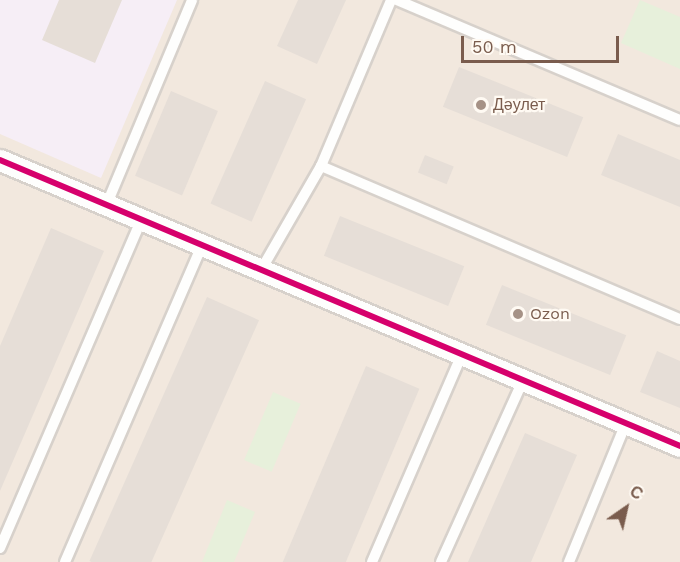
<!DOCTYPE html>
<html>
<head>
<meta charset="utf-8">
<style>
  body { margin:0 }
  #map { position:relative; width:680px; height:562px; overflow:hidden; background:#f9f5f0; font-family:"Work Sans",sans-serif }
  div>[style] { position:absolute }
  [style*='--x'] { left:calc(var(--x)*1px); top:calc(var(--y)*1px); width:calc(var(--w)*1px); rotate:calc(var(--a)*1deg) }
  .residential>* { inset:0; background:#f2e8de; transform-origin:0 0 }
  .education>* { inset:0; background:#f6eef6 }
  .green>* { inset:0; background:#e7f0db; transform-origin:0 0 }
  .building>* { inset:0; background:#e6ded7; transform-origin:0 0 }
  .roads { filter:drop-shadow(2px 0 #d7d1cb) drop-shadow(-2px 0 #d7d1cb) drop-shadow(0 2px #d7d1cb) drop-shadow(0 -2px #d7d1cb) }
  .service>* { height:10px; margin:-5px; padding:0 5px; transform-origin:5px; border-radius:5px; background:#fefefd }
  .minor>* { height:21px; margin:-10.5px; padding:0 10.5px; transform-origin:10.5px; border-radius:10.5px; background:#fefefd }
  .cycleway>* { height:6px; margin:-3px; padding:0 3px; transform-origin:3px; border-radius:3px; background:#d6006c }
  .dots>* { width:16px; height:16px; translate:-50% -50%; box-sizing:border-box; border:3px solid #fffaf3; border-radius:50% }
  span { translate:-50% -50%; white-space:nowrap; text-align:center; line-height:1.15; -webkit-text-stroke:4.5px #fffaf3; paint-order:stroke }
  .poi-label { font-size:16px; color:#7a5c4d }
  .left { translate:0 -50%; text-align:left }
  .north { position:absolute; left:596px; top:478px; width:60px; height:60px; -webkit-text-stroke:4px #fffaf3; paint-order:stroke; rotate:34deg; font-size:16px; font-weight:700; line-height:24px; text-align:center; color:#7a5c4d }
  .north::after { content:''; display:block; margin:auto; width:21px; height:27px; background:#7a5c4d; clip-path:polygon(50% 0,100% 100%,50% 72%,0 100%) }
  .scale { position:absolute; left:461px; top:36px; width:158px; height:27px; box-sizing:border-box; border:3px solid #7a5c4d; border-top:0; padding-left:8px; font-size:18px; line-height:21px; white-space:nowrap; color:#7a5c4d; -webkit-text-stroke:4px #fffaf3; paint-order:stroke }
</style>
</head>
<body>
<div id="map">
  <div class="residential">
    <div style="left:0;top:0;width:680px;height:562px"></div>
  </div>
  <div class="education">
    <div style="clip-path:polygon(0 0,177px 0,101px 178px,0 134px)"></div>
  </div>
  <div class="green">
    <div style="clip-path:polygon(640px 0,680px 17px,680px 69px,621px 43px)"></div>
    <div style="left:273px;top:392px;width:30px;height:74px;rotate:23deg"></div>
    <div style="clip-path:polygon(227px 500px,255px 512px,234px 562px,202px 562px)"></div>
  </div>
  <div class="building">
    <div style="clip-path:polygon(59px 0,122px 0,95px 63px,42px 40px)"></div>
    <div style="clip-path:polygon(298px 0,346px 0,317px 64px,277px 46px)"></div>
    <div style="left:459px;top:67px;width:134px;height:43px;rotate:22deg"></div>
    <div style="left:265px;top:81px;width:45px;height:134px;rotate:24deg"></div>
    <div style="left:171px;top:91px;width:51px;height:92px;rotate:23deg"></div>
    <div style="clip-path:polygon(618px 134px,680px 160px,680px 207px,601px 175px)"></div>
    <div style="left:425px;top:155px;width:31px;height:19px;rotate:22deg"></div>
    <div style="left:340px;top:216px;width:134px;height:43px;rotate:22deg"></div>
    <div style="clip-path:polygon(51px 228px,104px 251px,0 491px,0 346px)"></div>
    <div style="left:502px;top:285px;width:134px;height:43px;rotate:22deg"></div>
    <div style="left:207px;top:297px;width:57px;height:289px;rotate:24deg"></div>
    <div style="clip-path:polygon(657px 351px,680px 361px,680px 408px,640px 392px)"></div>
    <div style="left:366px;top:366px;width:58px;height:214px;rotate:23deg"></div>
    <div style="clip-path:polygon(525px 433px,577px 455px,531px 562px,468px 562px)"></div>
  </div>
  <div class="roads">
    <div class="service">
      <div style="--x:397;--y:0;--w:307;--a:23"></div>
      <div style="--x:321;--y:166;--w:390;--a:23.1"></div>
      <div style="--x:106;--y:206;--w:223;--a:-67.3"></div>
      <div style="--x:261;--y:270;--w:120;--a:-60"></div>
      <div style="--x:321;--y:166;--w:180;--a:-67.1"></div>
      <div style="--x:0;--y:548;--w:356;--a:-66.7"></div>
      <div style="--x:65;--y:562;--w:344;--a:-66.6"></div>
      <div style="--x:372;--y:562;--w:227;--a:-66.6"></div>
      <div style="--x:441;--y:562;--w:200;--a:-65.7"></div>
      <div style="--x:569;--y:562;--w:150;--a:-67.7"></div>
    </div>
    <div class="minor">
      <div style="--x:0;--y:160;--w:738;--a:22.81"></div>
    </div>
  </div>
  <div class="cycleway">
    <div style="--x:0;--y:160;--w:738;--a:22.81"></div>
  </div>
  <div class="dots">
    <div style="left:481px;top:105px;background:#a69286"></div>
    <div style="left:518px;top:314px;background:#a69286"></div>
  </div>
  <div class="poi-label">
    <span class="left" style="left:493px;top:105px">Дәулет</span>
    <span class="left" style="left:530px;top:314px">Ozon</span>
  </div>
  <div class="north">С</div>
  <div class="scale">50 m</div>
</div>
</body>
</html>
